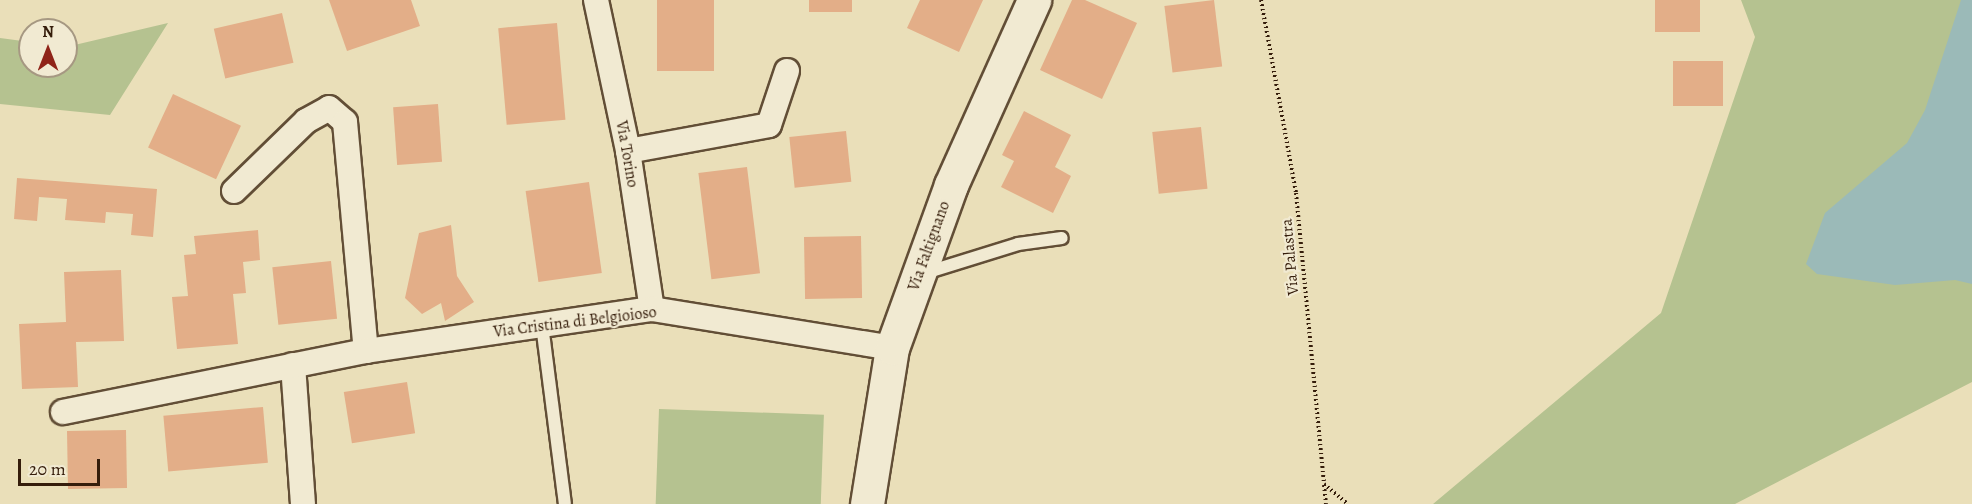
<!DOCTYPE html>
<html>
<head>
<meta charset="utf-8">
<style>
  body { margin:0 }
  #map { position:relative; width:1972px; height:504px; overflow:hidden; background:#eadfb9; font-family:Alegreya,serif }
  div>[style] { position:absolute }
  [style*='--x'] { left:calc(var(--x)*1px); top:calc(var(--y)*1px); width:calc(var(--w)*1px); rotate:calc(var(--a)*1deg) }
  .green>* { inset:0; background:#b5c290; transform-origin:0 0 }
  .water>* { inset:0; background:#9bbab8 }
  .building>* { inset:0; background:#e3ae88; transform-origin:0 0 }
  .path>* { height:4px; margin-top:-2px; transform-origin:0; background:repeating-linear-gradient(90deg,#351d0b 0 1.5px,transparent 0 4.5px) }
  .roads { filter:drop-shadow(2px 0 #624e36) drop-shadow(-2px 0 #624e36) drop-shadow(0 2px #624e36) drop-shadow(0 -2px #624e36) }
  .lane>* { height:12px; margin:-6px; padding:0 6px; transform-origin:6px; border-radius:6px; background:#f1ead2 }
  .street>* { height:24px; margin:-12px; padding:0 12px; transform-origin:12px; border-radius:12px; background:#f1ead2 }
  .secondary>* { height:33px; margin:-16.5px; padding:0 16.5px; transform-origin:16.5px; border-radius:16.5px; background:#f1ead2 }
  span { translate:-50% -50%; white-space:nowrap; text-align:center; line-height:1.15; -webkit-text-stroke:4.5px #f1ead2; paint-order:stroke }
  .street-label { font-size:16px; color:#351d0b }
  .north { position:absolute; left:18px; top:18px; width:60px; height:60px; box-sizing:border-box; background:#f1ead2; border:2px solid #a69882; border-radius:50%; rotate:0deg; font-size:16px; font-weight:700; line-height:24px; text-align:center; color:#351d0b }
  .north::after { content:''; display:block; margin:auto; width:21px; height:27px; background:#8f2418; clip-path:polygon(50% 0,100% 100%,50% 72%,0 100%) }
  .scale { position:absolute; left:18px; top:459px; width:82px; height:27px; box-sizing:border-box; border:3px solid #351d0b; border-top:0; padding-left:8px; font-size:18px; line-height:21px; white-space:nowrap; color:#351d0b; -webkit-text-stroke:4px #f1ead2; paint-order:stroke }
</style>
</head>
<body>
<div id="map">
  <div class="green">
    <div style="clip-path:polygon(1741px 0,1972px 0,1972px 382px,1735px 504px,1433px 504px,1661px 313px,1755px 37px)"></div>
    <div style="clip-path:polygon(168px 23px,110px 115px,0 104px,0 38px,30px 42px,30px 66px,66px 66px,66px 47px)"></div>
    <div style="left:659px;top:409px;width:165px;height:95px;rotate:2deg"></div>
  </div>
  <div class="water">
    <div style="clip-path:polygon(1961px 0,1972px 0,1972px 284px,1955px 280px,1895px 285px,1817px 274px,1806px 264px,1825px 213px,1907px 143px,1925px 110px)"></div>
  </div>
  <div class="building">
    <div style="clip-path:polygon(329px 0,411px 0,420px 26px,347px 51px)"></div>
    <div style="left:657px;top:0;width:57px;height:71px"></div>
    <div style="left:809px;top:0;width:43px;height:12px"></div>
    <div style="clip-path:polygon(920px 0,983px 0,959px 52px,907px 28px)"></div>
    <div style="clip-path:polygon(1072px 0,1085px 0,1137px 23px,1102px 99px,1040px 70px)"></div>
    <div style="left:1214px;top:0;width:67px;height:50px;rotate:83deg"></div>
    <div style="left:1655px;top:0;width:45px;height:32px"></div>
    <div style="left:282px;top:13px;width:51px;height:70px;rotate:77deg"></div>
    <div style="left:557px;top:23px;width:97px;height:59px;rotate:85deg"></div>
    <div style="left:1673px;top:61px;width:50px;height:45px"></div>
    <div style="left:173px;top:94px;width:75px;height:59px;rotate:25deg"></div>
    <div style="left:438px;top:104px;width:58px;height:45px;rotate:86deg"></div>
    <div style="clip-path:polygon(1024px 111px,1071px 135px,1055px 167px,1071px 176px,1053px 213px,1001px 187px,1014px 161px,1002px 155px)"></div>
    <div style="left:1201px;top:127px;width:62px;height:49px;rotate:84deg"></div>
    <div style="left:846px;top:131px;width:51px;height:57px;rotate:84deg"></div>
    <div style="left:747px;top:167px;width:107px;height:49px;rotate:83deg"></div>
    <div style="clip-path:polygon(17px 178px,157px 189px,153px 237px,131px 235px,133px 214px,106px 212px,105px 223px,65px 220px,67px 199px,39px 197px,37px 221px,14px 219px)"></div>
    <div style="left:589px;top:182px;width:92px;height:64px;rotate:82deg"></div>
    <div style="clip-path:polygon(451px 225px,457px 276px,474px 302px,445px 321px,441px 303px,422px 314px,405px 298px,419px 233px)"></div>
    <div style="clip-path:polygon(258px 230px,260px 260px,243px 262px,246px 293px,233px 294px,238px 344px,177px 349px,172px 297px,188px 296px,184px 255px,196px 254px,194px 236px)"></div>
    <div style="left:861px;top:236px;width:62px;height:57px;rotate:89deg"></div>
    <div style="left:331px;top:261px;width:58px;height:59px;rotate:84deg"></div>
    <div style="clip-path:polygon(121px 270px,124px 341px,76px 342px,78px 387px,22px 389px,19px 324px,66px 322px,64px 272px)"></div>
    <div style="left:407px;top:382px;width:52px;height:64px;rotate:81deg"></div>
    <div style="left:263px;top:407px;width:56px;height:100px;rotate:85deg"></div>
    <div style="left:126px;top:430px;width:58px;height:59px;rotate:89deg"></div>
  </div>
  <div class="path">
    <div style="--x:1261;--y:0;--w:196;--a:79.7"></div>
    <div style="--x:1296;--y:193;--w:292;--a:84.5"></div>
    <div style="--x:1324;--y:484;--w:31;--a:40"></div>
    <div style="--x:1324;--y:485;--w:19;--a:84"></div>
  </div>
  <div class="roads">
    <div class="lane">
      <div style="--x:925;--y:273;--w:97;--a:-17.3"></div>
      <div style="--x:1018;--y:244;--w:44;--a:-7.8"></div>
      <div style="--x:542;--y:325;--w:180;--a:82.7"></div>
    </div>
    <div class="street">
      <div style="--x:596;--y:0;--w:154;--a:78"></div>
      <div style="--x:628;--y:151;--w:160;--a:81.4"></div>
      <div style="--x:628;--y:151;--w:143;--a:-10.4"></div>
      <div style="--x:769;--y:125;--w:57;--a:-71.6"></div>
      <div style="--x:234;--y:191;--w:100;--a:-44.2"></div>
      <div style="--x:306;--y:121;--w:26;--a:-29"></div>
      <div style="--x:329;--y:108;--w:21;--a:41"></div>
      <div style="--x:345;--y:122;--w:230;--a:84.8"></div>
      <div style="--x:293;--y:365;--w:139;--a:85.9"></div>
      <div style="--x:63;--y:412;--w:309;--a:-11.4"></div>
      <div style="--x:366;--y:351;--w:289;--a:-8.4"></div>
      <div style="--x:652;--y:309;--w:243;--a:9.2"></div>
    </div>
    <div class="secondary">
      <div style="--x:867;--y:504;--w:158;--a:-80.9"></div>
      <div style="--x:892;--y:348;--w:173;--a:-70.1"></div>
      <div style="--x:951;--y:185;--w:203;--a:-65.8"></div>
    </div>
  </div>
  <div class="street-label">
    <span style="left:627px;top:154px;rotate:80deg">Via Torino</span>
    <span style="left:929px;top:246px;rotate:-70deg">Via Faltignano</span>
    <span style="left:1290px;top:257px;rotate:-95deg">Via Palastra</span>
    <span style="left:575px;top:322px;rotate:-7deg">Via Cristina di Belgioioso</span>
  </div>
  <div class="north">N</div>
  <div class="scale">20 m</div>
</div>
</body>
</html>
